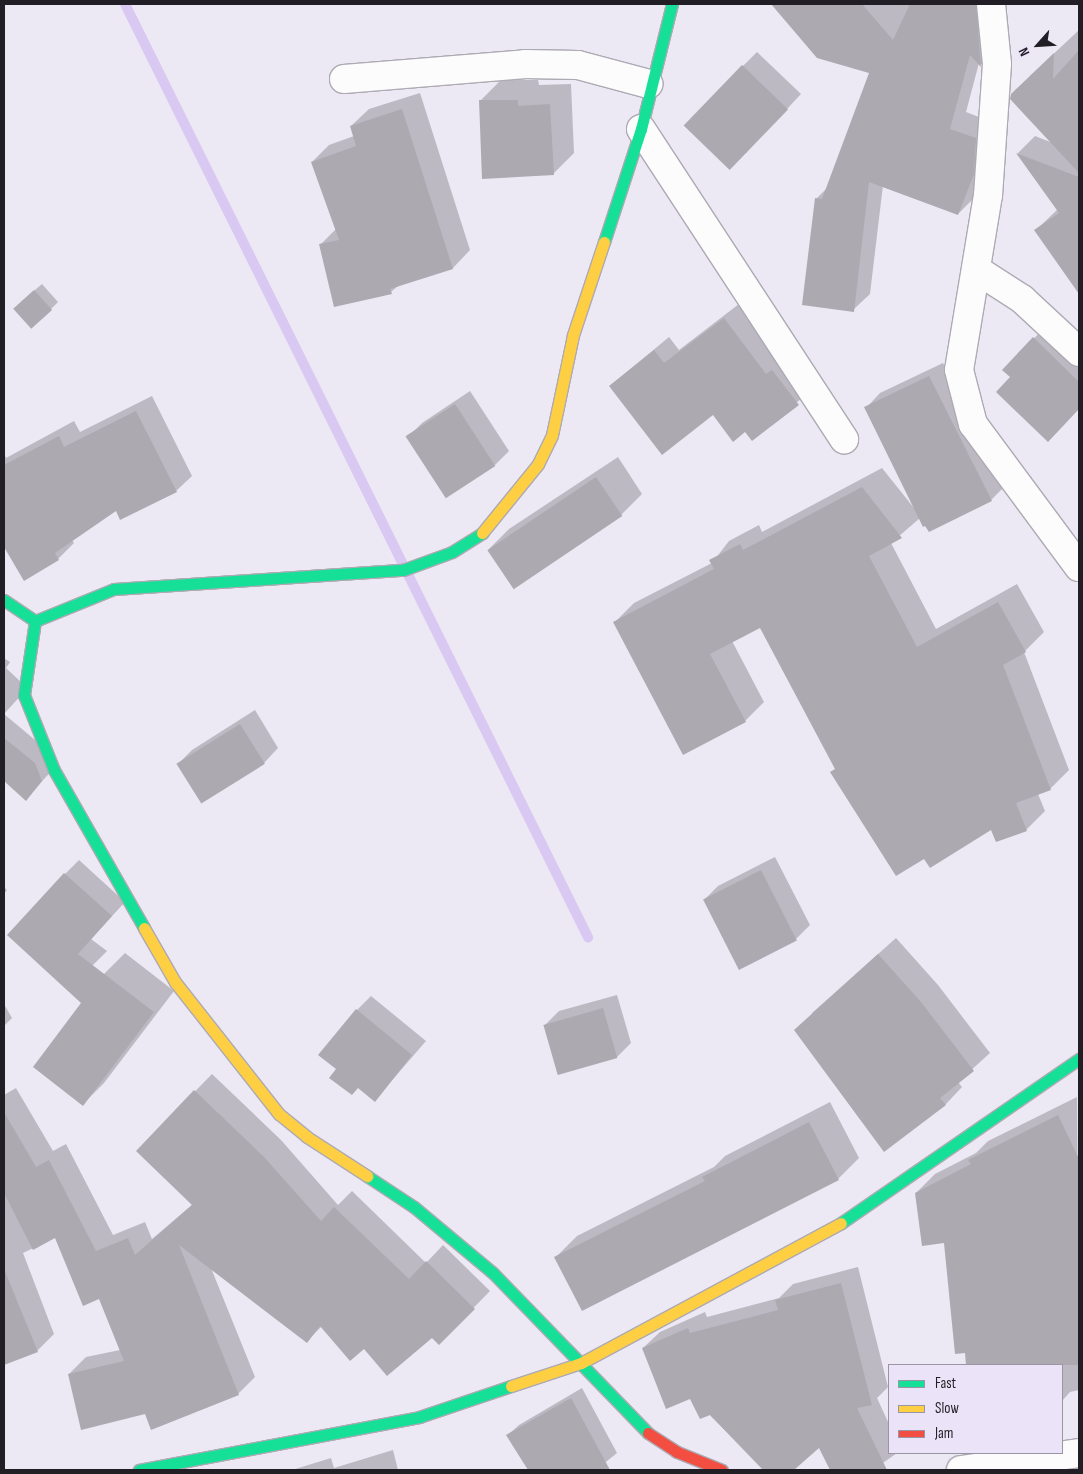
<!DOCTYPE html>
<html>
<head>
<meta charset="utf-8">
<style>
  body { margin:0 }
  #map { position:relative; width:1083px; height:1474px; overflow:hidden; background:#ece8f4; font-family:"Sofia Sans Condensed",sans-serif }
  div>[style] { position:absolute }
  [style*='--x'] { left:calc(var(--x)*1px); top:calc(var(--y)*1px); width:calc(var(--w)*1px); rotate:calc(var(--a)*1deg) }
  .shadow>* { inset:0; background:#0003 }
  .stream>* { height:10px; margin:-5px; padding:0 5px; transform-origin:5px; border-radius:5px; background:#d9c9f2 }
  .building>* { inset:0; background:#aca9b1; transform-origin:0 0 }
  .roads { filter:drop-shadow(1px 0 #adaab3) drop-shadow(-1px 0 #adaab3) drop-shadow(0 1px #adaab3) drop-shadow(0 -1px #adaab3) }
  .street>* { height:28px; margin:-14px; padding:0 14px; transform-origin:14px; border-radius:14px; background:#fcfcfd }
  .fast>* { height:11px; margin:-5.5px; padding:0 5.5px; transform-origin:5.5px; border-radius:5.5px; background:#16e098 }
  .slow>* { height:11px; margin:-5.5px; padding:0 5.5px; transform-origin:5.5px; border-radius:5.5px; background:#ffcf43 }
  .jam>* { height:11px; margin:-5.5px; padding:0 5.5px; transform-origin:5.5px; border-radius:5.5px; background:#f24e42 }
  span { translate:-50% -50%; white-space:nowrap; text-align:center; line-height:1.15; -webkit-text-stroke:5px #ebe4f8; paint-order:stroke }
  .frame { position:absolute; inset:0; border:5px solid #211e25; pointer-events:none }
  .legend { position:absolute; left:888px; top:1364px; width:175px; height:90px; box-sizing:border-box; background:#ebe4f8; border:1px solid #9a95a4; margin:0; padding:6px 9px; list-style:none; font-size:15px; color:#211e25 }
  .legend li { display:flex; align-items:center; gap:10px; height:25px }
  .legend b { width:25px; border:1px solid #9a95a4 }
  .north { position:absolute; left:1013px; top:20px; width:50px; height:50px; -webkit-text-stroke:4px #ebe4f8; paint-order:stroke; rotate:244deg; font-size:14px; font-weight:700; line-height:20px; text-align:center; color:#211e25 }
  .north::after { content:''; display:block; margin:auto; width:18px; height:22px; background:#211e25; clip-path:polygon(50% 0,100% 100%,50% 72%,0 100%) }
</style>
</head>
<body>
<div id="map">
  <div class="shadow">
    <div style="clip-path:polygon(772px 4px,995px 4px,997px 49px,981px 65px,979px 63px,966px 112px,992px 122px,975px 197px,958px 214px,883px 185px,870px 294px,853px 310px,816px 199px,828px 187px,870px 72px,818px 57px)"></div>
    <div style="clip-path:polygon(1079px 30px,1079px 292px,1036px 230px,1058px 209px,1018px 153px,1035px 136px,1053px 143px,1030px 76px)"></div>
    <div style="clip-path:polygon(757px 52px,801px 94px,745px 154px,743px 66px)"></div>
    <div style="clip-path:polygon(501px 80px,538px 80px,539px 85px,571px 84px,574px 153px,553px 174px,480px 101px)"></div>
    <div style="clip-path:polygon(420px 93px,470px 250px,453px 268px,399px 285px,391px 292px,320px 245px,336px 229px,312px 162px,329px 145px,354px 136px,351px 126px,369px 109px)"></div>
    <div style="clip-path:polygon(42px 284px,58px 302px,51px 309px,21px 302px)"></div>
    <div style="clip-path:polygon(739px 304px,781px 361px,812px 390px,752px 439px,745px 430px,713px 414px,610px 386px,669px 337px,679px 350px)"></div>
    <div style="clip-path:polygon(1052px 320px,1079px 347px,1079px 408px,1048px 440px,1012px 377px,1004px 369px)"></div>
    <div style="clip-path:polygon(943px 363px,1005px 486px,991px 500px,920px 518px,891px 543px,936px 629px,1017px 584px,1044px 632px,1024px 652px,1069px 770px,1050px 789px,1038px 794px,1045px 811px,1026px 830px,992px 828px,924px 857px,836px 768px,761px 626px,732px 641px,764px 702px,745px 721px,615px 622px,634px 603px,712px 563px,729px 541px,759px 525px,762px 532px,882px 468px,918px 513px,866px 408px,880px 393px)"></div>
    <div style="clip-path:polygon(470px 391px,509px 451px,495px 465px,408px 437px,422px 423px)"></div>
    <div style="clip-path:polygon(152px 396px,192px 476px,176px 491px,116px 510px,72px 540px,74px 543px,58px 559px,24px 579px,4px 544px,4px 453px,6px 458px,74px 421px,80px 432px)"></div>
    <div style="clip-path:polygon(618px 457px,642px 494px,621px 515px,488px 550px,509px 529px)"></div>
    <div style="clip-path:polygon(4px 658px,10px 662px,6px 668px,22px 683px,24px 692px,4px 714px,47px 750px,55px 767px,26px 799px,4px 780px)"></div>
    <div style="clip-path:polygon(255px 710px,278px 748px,264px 763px,178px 764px,192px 750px)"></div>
    <div style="clip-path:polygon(775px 857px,810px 925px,796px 939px,704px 900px,718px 886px)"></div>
    <div style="clip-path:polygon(79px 860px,125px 902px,91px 939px,107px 951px,93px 965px,62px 984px,65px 874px)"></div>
    <div style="clip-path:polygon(4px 887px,7px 890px,4px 894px)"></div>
    <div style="clip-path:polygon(896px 938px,938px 985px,990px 1053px,958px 1082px,962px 1087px,946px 1104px,884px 1150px,812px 1013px)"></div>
    <div style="clip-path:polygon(125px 953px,174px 991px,104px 1083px,83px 1104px,34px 1067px,104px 974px)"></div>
    <div style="clip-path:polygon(617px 995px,631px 1043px,617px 1057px,545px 1025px,559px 1011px)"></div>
    <div style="clip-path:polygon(371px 996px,426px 1041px,375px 1100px,337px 1069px,357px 1010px)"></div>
    <div style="clip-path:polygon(4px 1004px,12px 1018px,4px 1026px)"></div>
    <div style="clip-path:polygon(212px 1074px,281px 1140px,338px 1205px,352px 1191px,426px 1263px,443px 1245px,490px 1291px,439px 1343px,432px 1336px,364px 1347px,322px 1326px,307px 1341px,211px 1268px,255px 1377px,238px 1394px,145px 1413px,69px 1374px,86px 1357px,120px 1350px,100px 1298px,56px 1237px,23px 1253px,54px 1334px,37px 1351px,4px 1364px,4px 1095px,16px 1088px,53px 1151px,66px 1144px,113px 1235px,145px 1222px,152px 1239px,193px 1204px,137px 1151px)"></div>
    <div style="clip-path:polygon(1077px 1097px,1079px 1390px,1070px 1392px,1062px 1401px,1062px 1365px,968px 1365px,945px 1241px,916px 1193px,935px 1174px,976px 1153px,988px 1141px)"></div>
    <div style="clip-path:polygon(830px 1102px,859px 1158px,838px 1179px,556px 1257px,577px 1236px,714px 1167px,725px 1156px)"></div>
    <div style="clip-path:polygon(858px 1267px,888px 1387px,877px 1398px,889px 1424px,889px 1453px,897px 1453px,873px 1470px,831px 1470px,819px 1446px,792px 1470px,765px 1470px,643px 1348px,660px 1332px,705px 1312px,707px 1317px,779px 1298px,793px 1284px)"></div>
    <div style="clip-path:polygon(582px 1388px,617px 1453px,596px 1470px,529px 1470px,508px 1435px,519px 1425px)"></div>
    <div style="clip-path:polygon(393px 1450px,398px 1470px,292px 1470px,331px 1458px,334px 1468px)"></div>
  </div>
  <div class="stream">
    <div style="--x:125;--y:4;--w:1042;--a:63.61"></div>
  </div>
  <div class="building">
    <div style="clip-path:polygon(771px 4px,862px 4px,893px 40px,910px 4px,976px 4px,981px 67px,970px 55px,950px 129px,976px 138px,974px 174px,958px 215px,869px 182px,854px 312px,802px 305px,815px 198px,822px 199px,869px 73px,817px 58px)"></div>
    <div style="clip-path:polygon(1079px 50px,1079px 173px,1010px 99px,1011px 94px,1054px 53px,1053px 79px)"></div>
    <div style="left:742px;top:65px;width:64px;height:84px;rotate:44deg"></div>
    <div style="clip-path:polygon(479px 100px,518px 100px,518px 106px,550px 104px,554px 175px,482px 179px)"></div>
    <div style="clip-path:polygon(402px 109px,453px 269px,390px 289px,392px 294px,334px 307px,319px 244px,339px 240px,311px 162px,356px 146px,350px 126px)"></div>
    <div style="clip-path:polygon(1016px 153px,1079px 177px,1079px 294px,1034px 230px,1059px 213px)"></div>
    <div style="left:34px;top:290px;width:27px;height:28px;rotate:48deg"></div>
    <div style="clip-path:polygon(724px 318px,766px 374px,772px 370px,799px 405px,752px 441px,745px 432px,733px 442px,713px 415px,662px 455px,609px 386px,654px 350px,664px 363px)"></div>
    <div style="clip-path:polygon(1033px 337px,1079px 382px,1079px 409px,1048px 442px,996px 392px,1010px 377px,1002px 370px)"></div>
    <div style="clip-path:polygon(929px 376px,992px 501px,929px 532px,925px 526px,923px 527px,864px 407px)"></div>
    <div style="left:455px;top:404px;width:74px;height:59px;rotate:57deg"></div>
    <div style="clip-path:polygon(136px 411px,177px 492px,120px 520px,116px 511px,55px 553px,59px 560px,24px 581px,4px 547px,4px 465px,59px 436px,64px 447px)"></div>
    <div style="left:596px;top:477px;width:47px;height:131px;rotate:56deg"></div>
    <div style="clip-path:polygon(862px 487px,902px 538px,869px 556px,917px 647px,998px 602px,1026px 652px,1003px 665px,1051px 790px,1016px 803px,1027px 831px,996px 842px,991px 830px,930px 868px,924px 859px,896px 876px,830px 772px,835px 769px,760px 628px,710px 654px,746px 722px,683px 755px,613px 622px,714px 569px,709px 560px,740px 544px,743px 550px)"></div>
    <div style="left:240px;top:724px;width:47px;height:75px;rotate:58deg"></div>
    <div style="clip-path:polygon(4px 738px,35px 763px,42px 781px,26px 801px,4px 781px)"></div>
    <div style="left:761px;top:870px;width:79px;height:65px;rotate:63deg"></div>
    <div style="clip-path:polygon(64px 873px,112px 916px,78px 954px,154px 1012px,83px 1106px,33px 1067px,81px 1003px,7px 935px)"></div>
    <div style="clip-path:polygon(878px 954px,921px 1002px,974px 1071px,940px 1098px,946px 1105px,884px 1152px,794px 1030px)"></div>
    <div style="left:603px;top:1008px;width:52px;height:62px;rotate:74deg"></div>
    <div style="clip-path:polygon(356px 1009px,412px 1055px,375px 1102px,358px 1088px,352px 1095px,329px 1078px,336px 1069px,318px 1055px)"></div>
    <div style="clip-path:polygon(194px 1090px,264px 1157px,321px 1221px,334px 1207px,409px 1279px,426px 1261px,475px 1309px,439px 1345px,432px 1338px,387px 1376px,364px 1349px,350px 1361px,320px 1326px,307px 1343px,179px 1245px,239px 1395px,151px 1430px,145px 1414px,81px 1430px,68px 1374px,124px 1361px,99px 1299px,83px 1306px,55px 1238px,33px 1250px,4px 1193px,4px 1112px,36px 1167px,49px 1160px,96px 1251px,128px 1238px,135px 1255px,192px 1205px,136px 1151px)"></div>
    <div style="clip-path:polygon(1058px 1115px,1079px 1159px,1079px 1365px,966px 1365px,965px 1353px,955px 1354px,944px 1243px,922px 1246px,915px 1193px,971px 1164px,968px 1160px)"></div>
    <div style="clip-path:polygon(809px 1122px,839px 1180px,582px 1311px,554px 1257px,705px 1181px,702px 1177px)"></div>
    <div style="clip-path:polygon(4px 1269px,38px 1352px,4px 1365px)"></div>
    <div style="clip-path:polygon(841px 1283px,872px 1405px,857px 1408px,887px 1470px,830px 1470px,819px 1448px,794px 1470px,763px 1470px,710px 1415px,700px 1419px,690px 1399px,666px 1409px,642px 1348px,688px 1328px,690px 1333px,778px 1310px,775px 1300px)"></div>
    <div style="clip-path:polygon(571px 1398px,610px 1470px,528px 1470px,506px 1435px)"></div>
  </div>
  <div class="roads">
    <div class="street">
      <div style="--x:991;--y:4;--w:60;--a:84.3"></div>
      <div style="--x:997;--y:64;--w:131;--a:93.9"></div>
      <div style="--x:988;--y:195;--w:177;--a:99.4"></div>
      <div style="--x:959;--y:370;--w:56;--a:75.5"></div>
      <div style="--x:973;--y:424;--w:178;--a:53.5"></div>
      <div style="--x:344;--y:79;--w:182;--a:-4.7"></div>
      <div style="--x:525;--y:64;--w:53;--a:1.1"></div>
      <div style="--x:578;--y:65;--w:73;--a:15"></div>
      <div style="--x:641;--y:129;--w:371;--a:56.8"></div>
      <div style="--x:977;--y:270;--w:54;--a:32.8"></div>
      <div style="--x:1022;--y:299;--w:78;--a:42.9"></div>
      <div style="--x:961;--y:1470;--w:119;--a:-8.2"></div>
    </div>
    <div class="fast">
      <div style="--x:604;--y:242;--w:119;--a:-71.9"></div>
      <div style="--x:641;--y:129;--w:129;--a:-76.1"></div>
      <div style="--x:4;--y:600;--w:37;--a:34"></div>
      <div style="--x:35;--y:621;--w:75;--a:98.5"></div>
      <div style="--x:24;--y:695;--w:81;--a:68.2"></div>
      <div style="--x:54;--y:770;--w:182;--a:60.3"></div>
      <div style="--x:35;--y:621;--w:85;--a:-22.1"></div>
      <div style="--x:114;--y:589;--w:290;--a:-3.8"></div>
      <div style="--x:403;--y:570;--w:52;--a:-20.2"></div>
      <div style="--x:452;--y:552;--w:36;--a:-32"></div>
      <div style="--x:367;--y:1176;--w:56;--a:33.4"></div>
      <div style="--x:414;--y:1207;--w:103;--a:39.9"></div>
      <div style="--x:493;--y:1273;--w:223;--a:45.9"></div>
      <div style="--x:841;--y:1223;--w:289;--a:-34.6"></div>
      <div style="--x:139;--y:1470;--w:285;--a:-10.7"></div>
      <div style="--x:419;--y:1417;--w:97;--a:-18.6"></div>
    </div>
    <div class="slow">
      <div style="--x:482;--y:533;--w:89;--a:-50.9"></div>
      <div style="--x:538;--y:464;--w:32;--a:-64"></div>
      <div style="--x:552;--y:435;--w:102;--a:-78.1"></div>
      <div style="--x:573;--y:335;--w:98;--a:-71.6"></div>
      <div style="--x:144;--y:928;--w:62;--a:60.1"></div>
      <div style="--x:175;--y:982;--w:168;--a:51.8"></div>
      <div style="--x:279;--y:1114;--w:36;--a:39"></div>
      <div style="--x:307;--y:1137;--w:72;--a:33"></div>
      <div style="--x:511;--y:1386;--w:74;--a:-18.2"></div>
      <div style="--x:581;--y:1363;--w:295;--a:-28.3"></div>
    </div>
    <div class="jam">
      <div style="--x:648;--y:1433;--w:35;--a:33"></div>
      <div style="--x:677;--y:1452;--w:48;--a:21.8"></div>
    </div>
  </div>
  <div class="frame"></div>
  <ul class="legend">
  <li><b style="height:6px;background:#16e098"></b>Fast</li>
  <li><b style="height:6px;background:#ffcf43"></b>Slow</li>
  <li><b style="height:6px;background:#f24e42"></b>Jam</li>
  </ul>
  <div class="north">N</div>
</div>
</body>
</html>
